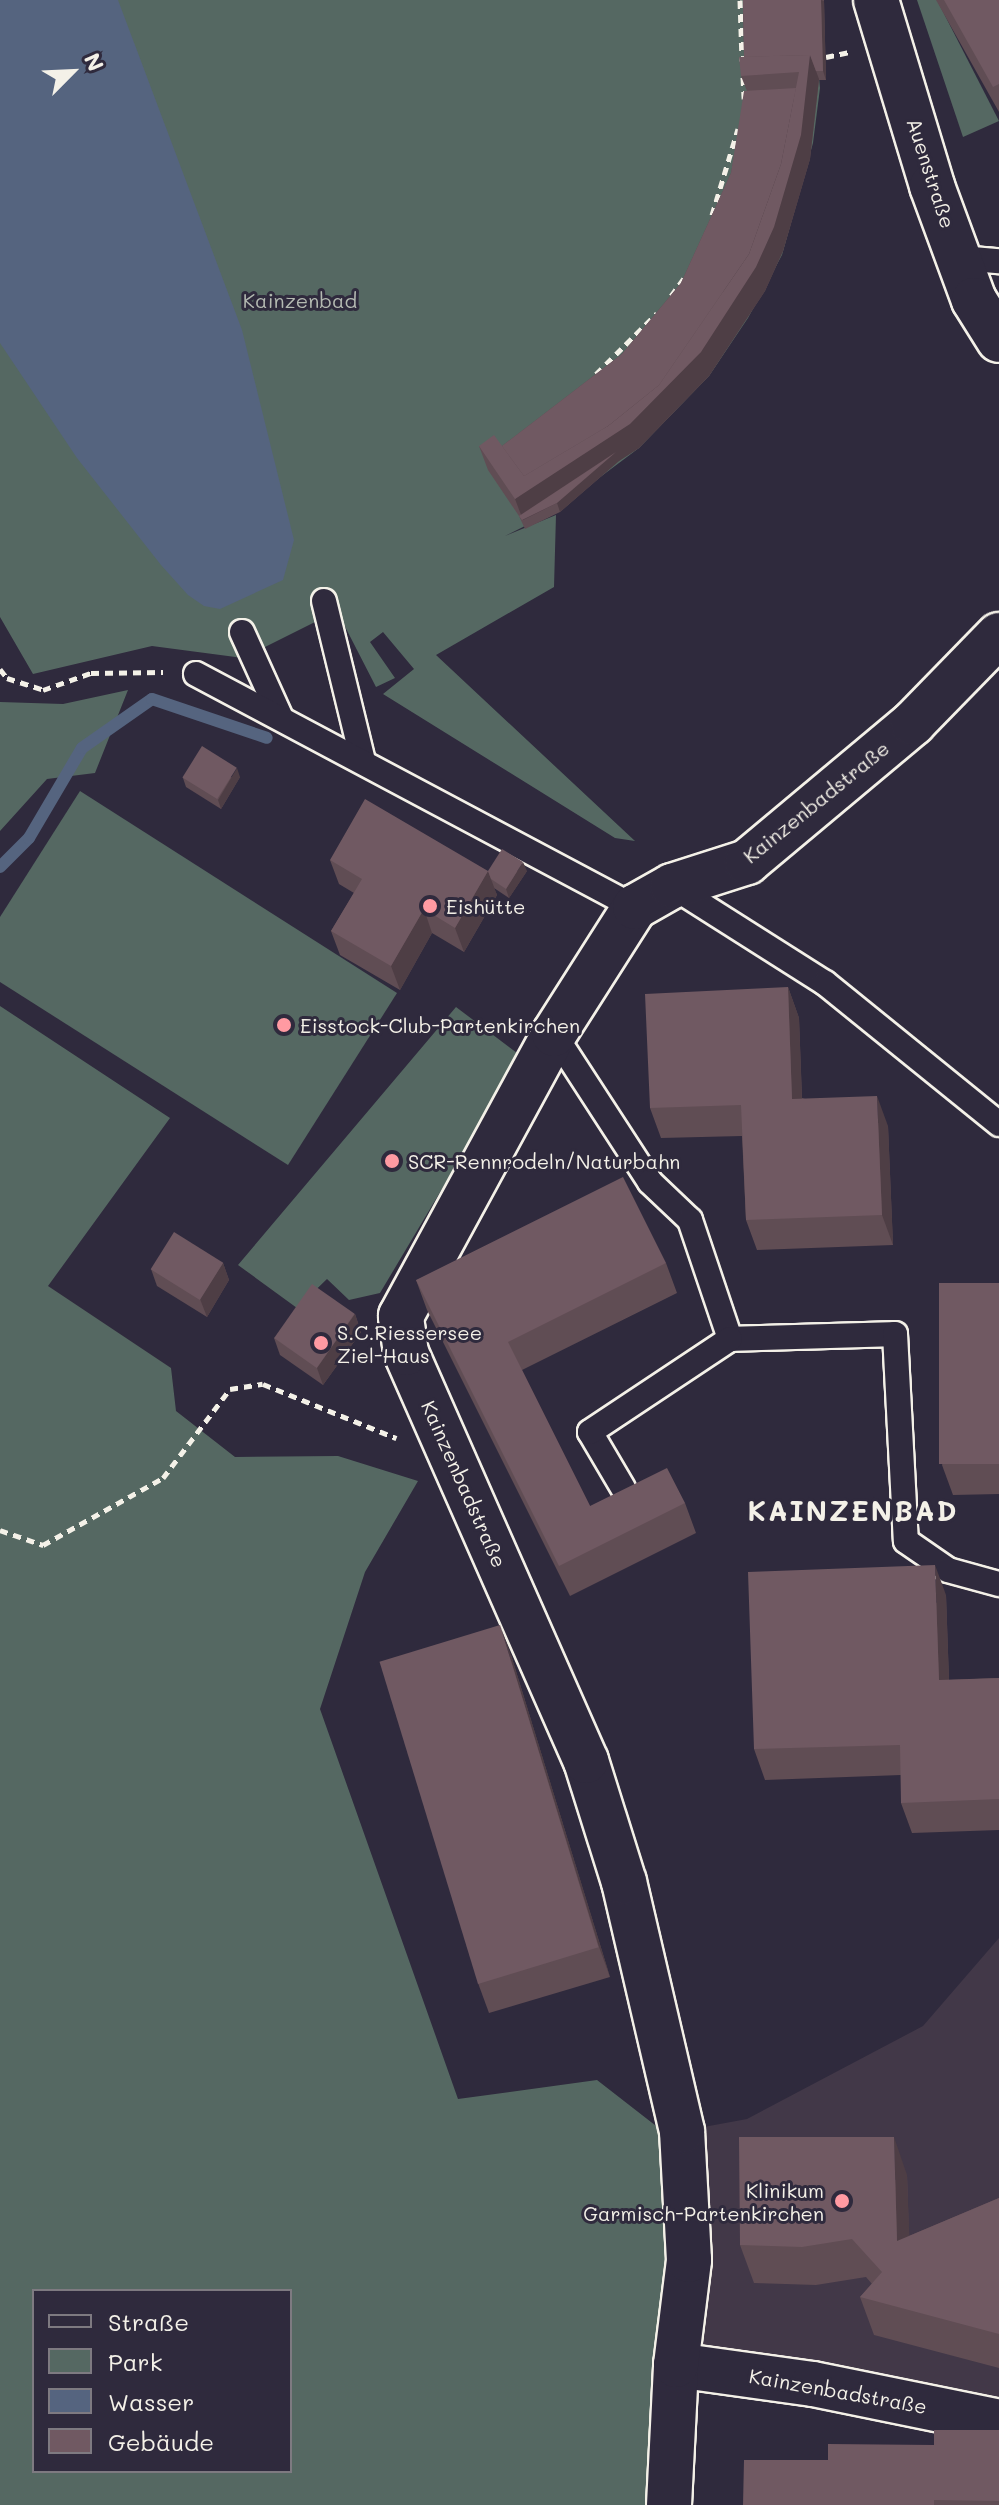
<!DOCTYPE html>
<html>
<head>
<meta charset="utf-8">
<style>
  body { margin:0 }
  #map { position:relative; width:999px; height:2505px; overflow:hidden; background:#2f2a3d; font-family:Mali,sans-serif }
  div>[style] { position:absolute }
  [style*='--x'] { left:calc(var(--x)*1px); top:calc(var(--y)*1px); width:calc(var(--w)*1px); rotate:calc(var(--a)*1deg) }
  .built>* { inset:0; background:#423848 }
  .green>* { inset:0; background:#556862 }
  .water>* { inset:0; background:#55647f }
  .stream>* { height:12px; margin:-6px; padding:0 6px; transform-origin:6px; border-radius:6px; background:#55647f }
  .path>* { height:5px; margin-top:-2.5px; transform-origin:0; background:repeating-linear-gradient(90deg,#f4f1e8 0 8px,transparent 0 14px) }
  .roads { filter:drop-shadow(2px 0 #f4f1e8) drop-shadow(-2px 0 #f4f1e8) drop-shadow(0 2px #f4f1e8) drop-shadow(0 -2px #f4f1e8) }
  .lane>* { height:24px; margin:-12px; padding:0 12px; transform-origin:12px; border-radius:12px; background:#2f2a3d }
  .street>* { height:44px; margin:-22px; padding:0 22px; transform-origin:22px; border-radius:22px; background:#2f2a3d }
  .wall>* { inset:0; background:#604d54 }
  .shaded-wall>* { inset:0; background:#4e3e45 }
  .building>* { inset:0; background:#705962; transform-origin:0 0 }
  .dots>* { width:22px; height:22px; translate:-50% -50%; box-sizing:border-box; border:4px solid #2f2a3d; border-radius:50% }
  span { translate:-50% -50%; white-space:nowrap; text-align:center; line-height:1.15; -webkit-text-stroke:6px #2f2a3d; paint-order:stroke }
  .street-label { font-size:20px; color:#f4f1e8 }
  .park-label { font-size:20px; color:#b4bab2 }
  .poi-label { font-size:20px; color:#f4f1e8 }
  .left { translate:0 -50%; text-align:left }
  .right { translate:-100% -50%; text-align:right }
  .district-label { font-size:28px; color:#f4f1e8; font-weight:700; letter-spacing:2px }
  .legend { position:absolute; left:32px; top:2289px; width:260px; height:184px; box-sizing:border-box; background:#2f2a3d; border:2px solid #7e7a81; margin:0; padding:10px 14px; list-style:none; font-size:24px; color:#f4f1e8 }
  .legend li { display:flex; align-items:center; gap:16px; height:40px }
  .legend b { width:40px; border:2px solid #7e7a81 }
  .north { position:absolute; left:32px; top:32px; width:80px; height:80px; -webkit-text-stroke:6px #2f2a3d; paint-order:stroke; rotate:66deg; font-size:22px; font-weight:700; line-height:32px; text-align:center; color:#f4f1e8 }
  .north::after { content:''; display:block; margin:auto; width:28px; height:36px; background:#f4f1e8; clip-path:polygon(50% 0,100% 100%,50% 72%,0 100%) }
</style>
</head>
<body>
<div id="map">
  <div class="built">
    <div style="clip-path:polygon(999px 1938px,999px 2422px,676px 2365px,682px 2131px,747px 2119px,923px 2026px)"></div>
  </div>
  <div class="green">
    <div style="clip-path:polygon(0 0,812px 0,820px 88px,813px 143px,782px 255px,748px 318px,709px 376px,639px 448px,555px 511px,505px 536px,556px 515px,554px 587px,436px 655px,635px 841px,615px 838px,383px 694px,414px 669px,383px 632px,370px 642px,395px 678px,376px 687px,337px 611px,243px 658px,152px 646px,33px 674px,0 617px)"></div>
    <div style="clip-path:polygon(917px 0,937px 0,999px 121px,963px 137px)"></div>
    <div style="clip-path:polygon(128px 690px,95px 773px,47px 779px,0 831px,0 702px,63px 704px)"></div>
    <div style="clip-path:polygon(80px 791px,397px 993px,288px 1165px,0 982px,0 917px)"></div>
    <div style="clip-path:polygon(evenodd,0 1006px,170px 1118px,48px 1286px,171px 1368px,176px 1411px,235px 1457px,338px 1456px,418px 1481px,365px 1572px,320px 1709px,458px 2099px,597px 2080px,678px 2143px,647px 2505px,0 2505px,0 1006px,34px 2291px,290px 2291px,290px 2471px,34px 2471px,34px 2291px)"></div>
    <div style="clip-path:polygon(456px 1007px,521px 1056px,380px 1293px,349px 1300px,327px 1279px,297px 1308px,238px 1265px)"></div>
  </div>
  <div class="water">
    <div style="clip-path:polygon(0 0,118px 0,242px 330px,294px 540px,283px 580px,220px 609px,204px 606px,188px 595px,161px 565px,77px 458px,0 343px)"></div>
  </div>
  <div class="stream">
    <div style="--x:0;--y:867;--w:41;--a:-45"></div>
    <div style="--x:29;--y:838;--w:104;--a:-59.5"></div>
    <div style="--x:82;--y:748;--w:85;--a:-35"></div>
    <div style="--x:152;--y:699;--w:121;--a:18.7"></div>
  </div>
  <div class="path">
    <div style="--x:740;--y:0;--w:61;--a:88.1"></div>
    <div style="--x:826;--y:57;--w:24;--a:-12"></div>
    <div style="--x:743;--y:77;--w:22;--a:87"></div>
    <div style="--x:712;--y:215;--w:90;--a:-73.2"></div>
    <div style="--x:671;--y:296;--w:26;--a:-54"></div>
    <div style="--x:596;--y:374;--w:86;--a:-45"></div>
    <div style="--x:0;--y:669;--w:11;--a:52"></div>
    <div style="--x:7;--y:678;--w:38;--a:18"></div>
    <div style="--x:43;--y:690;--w:51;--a:-19.5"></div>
    <div style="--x:91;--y:673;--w:72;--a:-0.8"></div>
    <div style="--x:0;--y:1530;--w:46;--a:19.2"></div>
    <div style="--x:43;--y:1545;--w:137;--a:-29.2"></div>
    <div style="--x:163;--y:1478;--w:111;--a:-53"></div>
    <div style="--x:230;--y:1389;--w:33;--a:-9"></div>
    <div style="--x:263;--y:1384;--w:144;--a:22.1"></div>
  </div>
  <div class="roads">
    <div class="lane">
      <div style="--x:961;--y:258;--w:38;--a:5"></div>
      <div style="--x:324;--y:601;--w:165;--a:76.3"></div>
      <div style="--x:242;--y:632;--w:94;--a:65.6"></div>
      <div style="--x:196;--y:674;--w:497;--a:28"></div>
      <div style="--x:672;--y:886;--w:181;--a:32.4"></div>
      <div style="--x:825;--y:983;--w:224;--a:39"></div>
      <div style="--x:554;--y:1034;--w:176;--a:57"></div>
      <div style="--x:650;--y:1182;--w:55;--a:43.5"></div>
      <div style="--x:690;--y:1220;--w:126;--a:71.4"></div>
      <div style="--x:730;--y:1339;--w:165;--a:-1.7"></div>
      <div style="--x:895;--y:1334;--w:207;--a:87"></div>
      <div style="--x:906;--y:1541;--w:51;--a:34.6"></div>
      <div style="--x:948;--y:1570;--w:53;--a:15.4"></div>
      <div style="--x:623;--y:1488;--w:65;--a:-120.5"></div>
      <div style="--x:590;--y:1432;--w:168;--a:-33.6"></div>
    </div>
    <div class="street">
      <div style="--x:876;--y:0;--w:194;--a:73.2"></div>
      <div style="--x:932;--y:186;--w:121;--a:69.8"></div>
      <div style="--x:974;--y:300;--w:47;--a:58"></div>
      <div style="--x:676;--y:2365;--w:138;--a:7.9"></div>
      <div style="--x:813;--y:2384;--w:190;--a:11.5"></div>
      <div style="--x:669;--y:2505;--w:140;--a:-87.1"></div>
      <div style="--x:676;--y:2365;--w:106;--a:-82.9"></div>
      <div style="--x:689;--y:2260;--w:129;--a:-93.1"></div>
      <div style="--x:682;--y:2131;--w:256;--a:-103.1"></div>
      <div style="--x:624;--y:1882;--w:127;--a:-107.4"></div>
      <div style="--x:586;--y:1761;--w:446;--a:-113.8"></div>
      <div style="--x:406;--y:1353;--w:37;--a:-98"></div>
      <div style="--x:401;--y:1316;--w:321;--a:-61.5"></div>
      <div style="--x:554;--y:1034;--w:151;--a:-57.5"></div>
      <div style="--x:635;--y:907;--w:43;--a:-29.6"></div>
      <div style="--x:672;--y:886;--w:79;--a:-17.7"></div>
      <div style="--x:747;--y:862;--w:217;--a:-39.9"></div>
      <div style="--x:913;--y:723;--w:123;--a:-45.7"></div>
    </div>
  </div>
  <div class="wall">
    <div style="clip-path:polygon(743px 0,824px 0,826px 80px,819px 80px,810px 159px,783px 251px,765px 291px,709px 376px,639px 448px,619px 461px,560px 512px,525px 529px,519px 516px,488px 470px,479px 446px,502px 446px,622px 354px,681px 283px,731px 173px,747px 91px,741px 76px,744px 57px)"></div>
    <div style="clip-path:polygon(936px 0,999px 0,999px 112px)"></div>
    <div style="clip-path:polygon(240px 777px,221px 809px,186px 787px,183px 778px)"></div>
    <div style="clip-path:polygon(330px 860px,488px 871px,527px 871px,509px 898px,494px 888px,497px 895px,464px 952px,432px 933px,400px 990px,340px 955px,331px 931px,354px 893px,339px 884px)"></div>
    <div style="clip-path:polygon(788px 987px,799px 1018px,802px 1098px,888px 1126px,893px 1245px,757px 1250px,746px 1220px,742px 1136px,661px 1138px,650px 1108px)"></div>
    <div style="clip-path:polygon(223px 1263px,229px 1280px,207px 1317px,157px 1286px,151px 1269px)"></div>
    <div style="clip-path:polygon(666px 1263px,677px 1293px,522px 1370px,590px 1506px,685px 1503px,696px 1533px,570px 1596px,427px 1310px,416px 1280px)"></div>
    <div style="clip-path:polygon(999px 1283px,999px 1494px,953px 1495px,942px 1465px)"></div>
    <div style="clip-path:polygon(355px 1314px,361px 1332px,323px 1385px,280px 1355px,274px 1338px)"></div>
    <div style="clip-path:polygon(946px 1595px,949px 1680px,999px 1678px,999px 1830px,912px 1833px,901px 1803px,901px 1775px,765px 1780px,754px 1749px)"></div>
    <div style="clip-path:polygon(511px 1655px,610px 1977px,489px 2013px,478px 1983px)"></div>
    <div style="clip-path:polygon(907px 2175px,909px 2236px,999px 2198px,999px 2368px,874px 2335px,860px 2297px,872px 2284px,866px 2277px,816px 2285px,754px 2283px,740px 2245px)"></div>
    <div style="clip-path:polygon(999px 2430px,999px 2505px,743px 2505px,828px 2460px,934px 2445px)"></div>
  </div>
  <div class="shaded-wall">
    <div style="clip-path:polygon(821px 0,824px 1px,826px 80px,823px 71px)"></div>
    <div style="clip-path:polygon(810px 55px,819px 79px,810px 159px,783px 251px,765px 291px,709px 376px,639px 448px,619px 461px,560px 512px,557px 503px,523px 520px,515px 499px,701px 352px)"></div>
    <div style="clip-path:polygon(237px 768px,240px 777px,221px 809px,218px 800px)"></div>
    <div style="clip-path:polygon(523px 862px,527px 871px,509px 898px,506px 889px)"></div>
    <div style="clip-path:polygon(488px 871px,497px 895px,464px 952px,455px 928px)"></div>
    <div style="clip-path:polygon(424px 909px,432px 933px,400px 990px,391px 966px)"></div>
    <div style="clip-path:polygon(788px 987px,799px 1018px,803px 1129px,792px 1099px)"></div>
    <div style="clip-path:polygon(877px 1096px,888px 1126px,893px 1245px,882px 1215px)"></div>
    <div style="clip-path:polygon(223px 1263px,229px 1280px,207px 1317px,200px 1299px)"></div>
    <div style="clip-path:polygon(355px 1314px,361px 1332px,323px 1385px,317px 1368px)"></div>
    <div style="clip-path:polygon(935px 1565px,946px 1595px,950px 1710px,939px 1680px)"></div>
    <div style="clip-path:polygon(500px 1625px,511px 1655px,610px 1977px,599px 1947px)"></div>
    <div style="clip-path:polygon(894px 2137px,907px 2175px,911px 2279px,897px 2241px)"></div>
  </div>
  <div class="building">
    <div style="clip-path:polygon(743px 0,821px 0,823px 71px,816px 71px,810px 55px,744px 57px)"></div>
    <div style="clip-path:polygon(944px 0,999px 0,999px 84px,993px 87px)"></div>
    <div style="clip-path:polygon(810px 55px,801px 135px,774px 227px,756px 267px,701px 352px,630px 424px,515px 499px,479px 446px,494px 435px,524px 476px,608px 426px,659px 385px,749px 254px,781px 164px,799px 72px,741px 76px,739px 57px)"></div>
    <div style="clip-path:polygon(796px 88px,781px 164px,749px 254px,659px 385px,608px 426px,524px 476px,502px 446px,622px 354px,681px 283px,731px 173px,744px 91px)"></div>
    <div style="clip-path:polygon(616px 452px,557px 503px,522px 520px,519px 516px)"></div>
    <div style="left:202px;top:746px;width:41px;height:37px;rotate:32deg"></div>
    <div style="clip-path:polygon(365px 799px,488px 871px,455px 928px,424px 909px,391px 966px,331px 931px,362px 879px,330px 860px)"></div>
    <div style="clip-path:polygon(502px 849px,523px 862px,506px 889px,491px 879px,488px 871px)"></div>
    <div style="clip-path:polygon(788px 987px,792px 1099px,877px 1096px,882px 1215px,746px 1220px,741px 1105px,650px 1108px,645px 994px)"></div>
    <div style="clip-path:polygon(623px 1177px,666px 1263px,508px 1342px,590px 1506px,667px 1468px,685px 1503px,559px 1566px,416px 1280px)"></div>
    <div style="left:174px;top:1232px;width:58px;height:44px;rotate:32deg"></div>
    <div style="left:999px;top:1283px;width:181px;height:60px;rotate:90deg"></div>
    <div style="left:312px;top:1284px;width:52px;height:66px;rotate:35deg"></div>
    <div style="clip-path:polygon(935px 1565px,939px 1680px,999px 1678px,999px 1799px,901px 1803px,900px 1745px,754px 1749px,748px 1572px)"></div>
    <div style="left:500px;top:1625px;width:337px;height:126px;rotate:73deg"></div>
    <div style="clip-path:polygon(739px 2137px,894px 2137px,897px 2241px,999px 2198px,999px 2334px,860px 2297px,882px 2272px,852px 2239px,802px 2247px,740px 2245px)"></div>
    <div style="clip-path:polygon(934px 2430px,999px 2430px,999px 2501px,934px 2500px,934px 2505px,743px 2505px,744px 2460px,828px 2460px,828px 2444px,934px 2445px)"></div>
  </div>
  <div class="dots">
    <div style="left:430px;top:906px;background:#ff9aa2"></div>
    <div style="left:284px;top:1025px;background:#ff9aa2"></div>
    <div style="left:392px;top:1161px;background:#ff9aa2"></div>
    <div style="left:321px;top:1343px;background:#ff9aa2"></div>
    <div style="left:842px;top:2201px;background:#ff9aa2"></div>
  </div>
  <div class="street-label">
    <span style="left:931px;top:173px;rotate:72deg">Auenstraße</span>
    <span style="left:816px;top:802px;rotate:-39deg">Kainzenbadstraße</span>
    <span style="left:464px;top:1484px;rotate:66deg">Kainzenbadstraße</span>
    <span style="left:838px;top:2391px;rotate:10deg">Kainzenbadstraße</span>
  </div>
  <div class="park-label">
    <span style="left:300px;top:300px">Kainzenbad</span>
  </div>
  <div class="poi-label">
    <span class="left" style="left:446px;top:906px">Eishütte</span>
    <span class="left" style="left:300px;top:1025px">Eisstock-Club-Partenkirchen</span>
    <span class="left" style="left:408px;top:1161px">SCR-Rennrodeln/Naturbahn</span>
    <span class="left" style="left:337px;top:1344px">S.C.Riessersee<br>Ziel-Haus</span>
    <span class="right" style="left:824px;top:2202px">Klinikum<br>Garmisch-Partenkirchen</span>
  </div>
  <div class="district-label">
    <span style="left:853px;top:1510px">KAINZENBAD</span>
  </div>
  <ul class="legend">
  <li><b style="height:10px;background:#2f2a3d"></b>Straße</li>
  <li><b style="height:22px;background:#556862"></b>Park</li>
  <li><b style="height:22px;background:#55647f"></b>Wasser</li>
  <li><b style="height:22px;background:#705962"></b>Gebäude</li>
  </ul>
  <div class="north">N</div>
</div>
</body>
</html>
